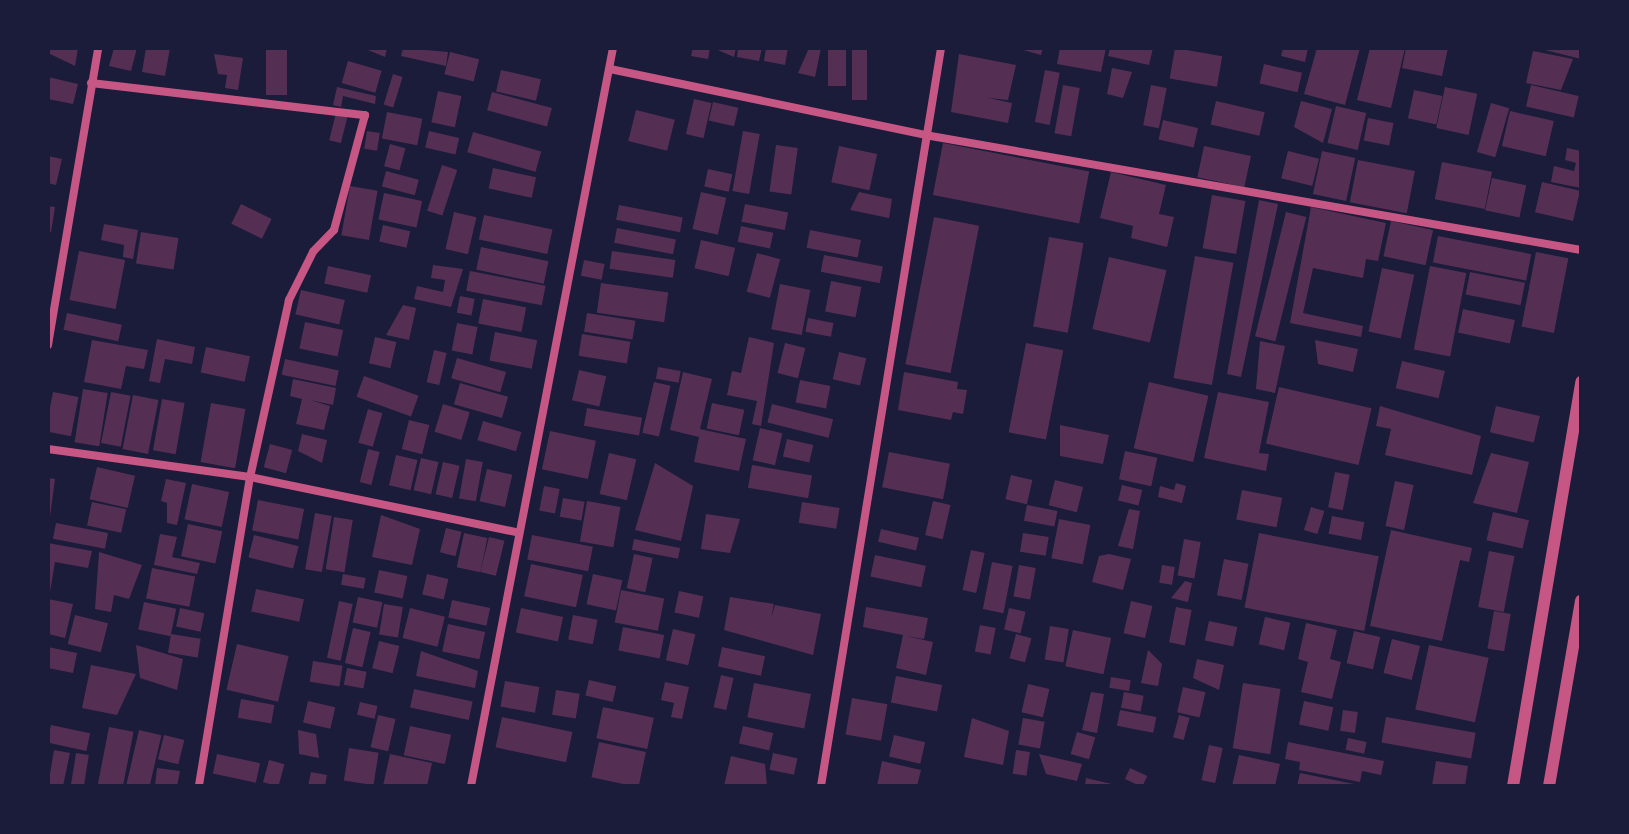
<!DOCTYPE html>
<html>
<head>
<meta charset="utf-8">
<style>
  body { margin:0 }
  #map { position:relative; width:1629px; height:834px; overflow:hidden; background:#1b1b3a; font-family:"DejaVu Sans",sans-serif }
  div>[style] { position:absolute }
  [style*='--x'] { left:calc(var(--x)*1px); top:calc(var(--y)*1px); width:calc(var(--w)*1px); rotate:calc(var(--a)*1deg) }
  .building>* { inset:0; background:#542f53; transform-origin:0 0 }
  .minor>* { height:8px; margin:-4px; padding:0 4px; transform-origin:4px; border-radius:4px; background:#c65784 }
  .tertiary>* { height:12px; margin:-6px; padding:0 6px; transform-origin:6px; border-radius:6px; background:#c65784 }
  span { translate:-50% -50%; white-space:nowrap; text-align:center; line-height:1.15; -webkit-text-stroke:8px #1b1b3a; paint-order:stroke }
  .frame { position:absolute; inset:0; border:50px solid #1b1b3a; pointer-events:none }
</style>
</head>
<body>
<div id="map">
  <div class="building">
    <div style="clip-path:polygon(48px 48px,78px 48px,75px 66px,48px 53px)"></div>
    <div style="clip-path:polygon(114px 48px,137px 48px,131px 71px,109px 66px)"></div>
    <div style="clip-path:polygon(146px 48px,170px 48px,165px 76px,142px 72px)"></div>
    <div style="left:266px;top:48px;width:21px;height:47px"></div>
    <div style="clip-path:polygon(363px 48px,387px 48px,385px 57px)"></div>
    <div style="clip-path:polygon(403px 48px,448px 52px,446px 66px,401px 56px)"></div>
    <div style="clip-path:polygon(693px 48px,710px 48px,708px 59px,691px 56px)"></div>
    <div style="clip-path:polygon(713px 48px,736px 48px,734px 57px)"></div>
    <div style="clip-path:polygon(738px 48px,762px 48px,759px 61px,737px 57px)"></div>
    <div style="clip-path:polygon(766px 48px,788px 48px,785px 65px,764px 61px)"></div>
    <div style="clip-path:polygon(809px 48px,821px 48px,815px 77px,798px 73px)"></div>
    <div style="left:828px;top:48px;width:18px;height:38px"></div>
    <div style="left:852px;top:48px;width:15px;height:52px"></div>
    <div style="clip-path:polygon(1016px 48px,1043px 48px,1041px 55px)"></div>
    <div style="clip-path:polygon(1060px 48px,1106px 48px,1101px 72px,1057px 64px)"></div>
    <div style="clip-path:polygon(1110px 48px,1153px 48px,1149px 65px,1108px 56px)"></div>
    <div style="left:1175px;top:48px;width:48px;height:31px;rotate:10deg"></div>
    <div style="clip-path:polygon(1283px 48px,1308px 48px,1305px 62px,1281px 56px)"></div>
    <div style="clip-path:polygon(1317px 48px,1360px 48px,1345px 105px,1304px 94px)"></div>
    <div style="clip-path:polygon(1370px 48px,1405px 48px,1391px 108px,1357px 100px)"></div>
    <div style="clip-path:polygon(1406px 48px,1448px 48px,1442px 76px,1402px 68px)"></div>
    <div style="clip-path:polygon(1541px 48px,1581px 48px,1581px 59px,1541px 49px)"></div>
    <div style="clip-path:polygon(1533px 51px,1573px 59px,1561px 90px,1526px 83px)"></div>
    <div style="left:450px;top:52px;width:30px;height:23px;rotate:14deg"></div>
    <div style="clip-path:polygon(214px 54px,243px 58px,238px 90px,225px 88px,227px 75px,218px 74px)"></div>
    <div style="clip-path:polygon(959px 54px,1016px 65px,1008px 100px,988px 98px,1012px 103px,1008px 123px,951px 112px)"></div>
    <div style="left:348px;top:61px;width:35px;height:23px;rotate:16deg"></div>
    <div style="left:1264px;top:64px;width:39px;height:20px;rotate:13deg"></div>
    <div style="clip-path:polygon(1112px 68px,1132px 72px,1123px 98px,1107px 94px)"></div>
    <div style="left:501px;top:70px;width:41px;height:22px;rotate:13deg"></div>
    <div style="left:1045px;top:70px;width:15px;height:53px;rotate:11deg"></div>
    <div style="left:393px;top:74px;width:10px;height:32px;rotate:17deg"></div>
    <div style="clip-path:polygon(48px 77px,78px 84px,73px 104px,48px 99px)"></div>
    <div style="left:1063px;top:85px;width:17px;height:49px;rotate:10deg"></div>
    <div style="left:1151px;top:85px;width:16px;height:41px;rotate:11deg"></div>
    <div style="left:1531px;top:85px;width:49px;height:22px;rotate:13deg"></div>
    <div style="clip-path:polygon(337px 87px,376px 96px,375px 104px,343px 96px,341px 107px,333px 105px)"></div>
    <div style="left:1445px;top:87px;width:33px;height:42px;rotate:12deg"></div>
    <div style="left:1414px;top:90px;width:29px;height:29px;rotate:12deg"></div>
    <div style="left:438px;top:91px;width:24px;height:32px;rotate:12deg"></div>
    <div style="left:492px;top:92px;width:62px;height:19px;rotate:15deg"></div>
    <div style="left:694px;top:99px;width:18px;height:36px;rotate:13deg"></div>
    <div style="left:1216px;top:101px;width:50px;height:24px;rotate:13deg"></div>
    <div style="clip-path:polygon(1301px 101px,1332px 109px,1323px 143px,1294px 127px)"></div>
    <div style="left:713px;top:102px;width:26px;height:19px;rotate:13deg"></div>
    <div style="left:1491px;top:103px;width:19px;height:51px;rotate:16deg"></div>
    <div style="left:1336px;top:106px;width:31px;height:38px;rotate:13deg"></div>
    <div style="left:636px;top:110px;width:40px;height:32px;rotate:14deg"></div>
    <div style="left:1510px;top:111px;width:45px;height:36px;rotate:13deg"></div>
    <div style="left:387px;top:112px;width:36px;height:27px;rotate:11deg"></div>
    <div style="left:336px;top:113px;width:12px;height:28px;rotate:14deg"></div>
    <div style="left:1368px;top:118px;width:26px;height:23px;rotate:11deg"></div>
    <div style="left:1163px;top:120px;width:36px;height:20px;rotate:13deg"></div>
    <div style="left:367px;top:131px;width:13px;height:18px;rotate:9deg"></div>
    <div style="left:429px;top:131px;width:31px;height:17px;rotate:13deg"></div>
    <div style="left:743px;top:131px;width:17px;height:61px;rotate:10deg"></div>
    <div style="left:473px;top:132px;width:71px;height:21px;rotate:16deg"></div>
    <div style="left:943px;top:143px;width:149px;height:53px;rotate:11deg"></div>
    <div style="left:390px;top:144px;width:16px;height:23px;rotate:15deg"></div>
    <div style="left:776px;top:145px;width:22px;height:47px;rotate:8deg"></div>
    <div style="left:839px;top:146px;width:39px;height:37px;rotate:12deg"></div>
    <div style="left:1204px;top:146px;width:48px;height:32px;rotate:12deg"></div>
    <div style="clip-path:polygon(1567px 148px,1581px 151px,1581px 188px,1551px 182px,1554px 166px,1574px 171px,1576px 163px,1565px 160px)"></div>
    <div style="left:1288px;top:151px;width:32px;height:28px;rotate:14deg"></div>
    <div style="left:1322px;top:151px;width:34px;height:44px;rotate:12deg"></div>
    <div style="clip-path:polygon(48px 156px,62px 159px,56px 185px,48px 183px)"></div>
    <div style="left:1358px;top:160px;width:58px;height:43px;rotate:11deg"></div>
    <div style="left:1442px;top:162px;width:51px;height:38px;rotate:11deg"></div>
    <div style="left:442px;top:165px;width:16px;height:48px;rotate:18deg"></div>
    <div style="left:493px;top:168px;width:44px;height:21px;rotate:12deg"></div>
    <div style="left:708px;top:169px;width:25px;height:18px;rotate:12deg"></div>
    <div style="left:386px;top:171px;width:34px;height:16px;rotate:15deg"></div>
    <div style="clip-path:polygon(1111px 172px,1166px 185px,1159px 214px,1174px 217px,1167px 247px,1131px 238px,1133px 226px,1100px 218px)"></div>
    <div style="left:1492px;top:178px;width:35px;height:33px;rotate:12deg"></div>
    <div style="left:1542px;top:182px;width:39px;height:31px;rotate:13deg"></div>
    <div style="left:350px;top:186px;width:28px;height:50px;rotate:10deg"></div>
    <div style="left:701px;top:192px;width:26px;height:38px;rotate:13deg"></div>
    <div style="clip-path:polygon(859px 192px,892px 199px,889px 218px,850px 210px)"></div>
    <div style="left:384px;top:193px;width:39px;height:27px;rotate:12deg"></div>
    <div style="left:1212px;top:195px;width:34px;height:54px;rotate:10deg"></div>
    <div style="clip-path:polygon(1259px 200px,1278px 204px,1241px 377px,1227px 374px)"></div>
    <div style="left:241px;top:204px;width:34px;height:22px;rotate:26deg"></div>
    <div style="left:745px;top:204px;width:44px;height:18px;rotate:11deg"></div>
    <div style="left:619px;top:205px;width:65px;height:15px;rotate:11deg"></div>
    <div style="clip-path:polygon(48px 206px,55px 207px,51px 232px,48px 231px)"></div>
    <div style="clip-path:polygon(1311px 207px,1386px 223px,1378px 261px,1366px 259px,1363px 278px,1313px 268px,1303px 313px,1363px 326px,1361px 337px,1290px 323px)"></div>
    <div style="left:454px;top:212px;width:23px;height:38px;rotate:13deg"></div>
    <div style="left:1286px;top:212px;width:21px;height:128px;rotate:14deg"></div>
    <div style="left:484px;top:215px;width:70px;height:25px;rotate:12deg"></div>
    <div style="left:934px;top:217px;width:46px;height:150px;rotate:11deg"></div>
    <div style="left:1391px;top:221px;width:43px;height:36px;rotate:12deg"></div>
    <div style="clip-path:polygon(104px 224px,138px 230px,133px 259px,123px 257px,124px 245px,101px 240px)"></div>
    <div style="left:383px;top:225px;width:28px;height:17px;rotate:13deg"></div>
    <div style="left:741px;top:226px;width:33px;height:16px;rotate:12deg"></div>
    <div style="left:617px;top:228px;width:60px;height:15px;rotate:11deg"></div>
    <div style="left:810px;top:230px;width:52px;height:18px;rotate:11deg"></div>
    <div style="left:141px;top:232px;width:38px;height:32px;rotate:9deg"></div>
    <div style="left:1438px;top:236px;width:95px;height:27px;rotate:11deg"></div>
    <div style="left:1049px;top:237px;width:35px;height:91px;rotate:10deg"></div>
    <div style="left:701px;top:240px;width:35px;height:29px;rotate:13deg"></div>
    <div style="left:481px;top:247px;width:69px;height:23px;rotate:12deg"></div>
    <div style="left:79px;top:251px;width:47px;height:50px;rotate:11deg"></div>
    <div style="left:612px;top:251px;width:64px;height:18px;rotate:8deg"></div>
    <div style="left:1536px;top:252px;width:33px;height:76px;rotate:11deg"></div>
    <div style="left:757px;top:253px;width:24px;height:40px;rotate:15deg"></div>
    <div style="left:824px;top:255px;width:60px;height:17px;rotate:11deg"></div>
    <div style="left:1195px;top:256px;width:39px;height:124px;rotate:10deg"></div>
    <div style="left:1109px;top:257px;width:59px;height:74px;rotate:13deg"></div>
    <div style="left:584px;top:260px;width:21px;height:16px;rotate:11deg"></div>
    <div style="clip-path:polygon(433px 265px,463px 269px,451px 307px,414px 299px,417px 286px,443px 292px,445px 280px,431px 278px)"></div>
    <div style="left:328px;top:266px;width:44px;height:18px;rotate:12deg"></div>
    <div style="left:1430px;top:266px;width:37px;height:85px;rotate:11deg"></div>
    <div style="left:1382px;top:268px;width:33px;height:65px;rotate:12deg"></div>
    <div style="left:470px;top:271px;width:77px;height:20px;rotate:11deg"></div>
    <div style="left:1470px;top:272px;width:56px;height:23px;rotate:11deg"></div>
    <div style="left:831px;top:281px;width:31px;height:31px;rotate:11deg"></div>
    <div style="left:601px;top:283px;width:68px;height:30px;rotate:8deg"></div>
    <div style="left:780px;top:284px;width:31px;height:46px;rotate:11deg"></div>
    <div style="left:301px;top:290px;width:45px;height:25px;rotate:13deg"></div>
    <div style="left:460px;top:296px;width:15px;height:17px;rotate:11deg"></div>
    <div style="left:483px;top:299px;width:44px;height:25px;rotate:11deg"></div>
    <div style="clip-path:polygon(403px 305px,416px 308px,409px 340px,386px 335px)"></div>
    <div style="left:1463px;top:309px;width:53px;height:24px;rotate:12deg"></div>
    <div style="left:67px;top:313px;width:56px;height:17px;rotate:12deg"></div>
    <div style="left:587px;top:313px;width:49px;height:19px;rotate:9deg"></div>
    <div style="left:808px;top:318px;width:26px;height:14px;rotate:11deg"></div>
    <div style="left:305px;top:322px;width:39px;height:27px;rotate:12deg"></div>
    <div style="left:457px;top:323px;width:21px;height:28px;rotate:11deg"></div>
    <div style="left:495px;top:332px;width:43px;height:29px;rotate:11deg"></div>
    <div style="left:582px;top:334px;width:49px;height:22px;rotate:9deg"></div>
    <div style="left:375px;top:337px;width:22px;height:27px;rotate:13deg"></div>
    <div style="clip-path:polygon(749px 337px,774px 343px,761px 426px,752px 424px,757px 401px,727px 395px,732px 371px,741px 373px)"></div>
    <div style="clip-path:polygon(157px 339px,195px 347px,192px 364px,165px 359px,160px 383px,149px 381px)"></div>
    <div style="clip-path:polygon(92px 340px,148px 350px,144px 369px,126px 366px,121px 389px,84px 382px)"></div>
    <div style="clip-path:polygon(1315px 340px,1358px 349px,1353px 372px,1318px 364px)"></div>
    <div style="clip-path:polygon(1260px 341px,1285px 346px,1275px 393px,1256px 389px)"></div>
    <div style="left:785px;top:343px;width:21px;height:31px;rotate:14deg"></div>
    <div style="left:1026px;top:343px;width:38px;height:91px;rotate:11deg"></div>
    <div style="left:206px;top:347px;width:45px;height:26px;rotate:12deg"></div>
    <div style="left:434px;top:350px;width:13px;height:33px;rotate:13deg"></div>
    <div style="left:839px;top:352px;width:28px;height:28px;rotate:13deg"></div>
    <div style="left:457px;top:358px;width:51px;height:21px;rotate:16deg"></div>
    <div style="left:285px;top:359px;width:55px;height:16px;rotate:12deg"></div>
    <div style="left:1402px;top:361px;width:44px;height:28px;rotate:13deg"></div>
    <div style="left:658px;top:367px;width:23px;height:12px;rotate:10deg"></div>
    <div style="left:579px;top:370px;width:28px;height:31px;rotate:13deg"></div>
    <div style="clip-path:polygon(683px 372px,712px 379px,700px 429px,746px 439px,739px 471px,694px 462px,699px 437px,670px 430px)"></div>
    <div style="clip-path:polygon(904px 372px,958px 382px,957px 389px,967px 390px,963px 414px,953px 412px,951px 420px,898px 410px)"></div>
    <div style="left:364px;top:376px;width:58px;height:22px;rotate:20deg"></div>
    <div style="clip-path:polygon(293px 379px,336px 388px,333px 405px,310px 400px,330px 406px,324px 430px,296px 424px,302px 399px,290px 396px)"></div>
    <div style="left:800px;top:380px;width:31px;height:23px;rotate:11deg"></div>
    <div style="left:654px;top:382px;width:17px;height:52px;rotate:13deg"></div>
    <div style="left:1149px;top:382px;width:61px;height:68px;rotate:13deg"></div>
    <div style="left:460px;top:383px;width:50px;height:22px;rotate:16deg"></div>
    <div style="left:1279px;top:387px;width:95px;height:58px;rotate:13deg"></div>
    <div style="left:83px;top:389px;width:25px;height:54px;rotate:9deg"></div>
    <div style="left:53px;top:392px;width:26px;height:40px;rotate:11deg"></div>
    <div style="left:111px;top:392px;width:20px;height:52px;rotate:11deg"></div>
    <div style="clip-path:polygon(1218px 392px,1269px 402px,1259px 453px,1269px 454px,1266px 471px,1204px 458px)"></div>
    <div style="left:133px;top:395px;width:26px;height:55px;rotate:11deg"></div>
    <div style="left:162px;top:399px;width:23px;height:52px;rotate:10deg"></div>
    <div style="left:211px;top:403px;width:35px;height:60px;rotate:10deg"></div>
    <div style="left:712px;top:403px;width:33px;height:26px;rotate:12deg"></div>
    <div style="left:443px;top:404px;width:28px;height:29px;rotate:17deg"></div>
    <div style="left:772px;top:404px;width:63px;height:19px;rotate:14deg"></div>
    <div style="clip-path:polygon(1380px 406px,1481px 436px,1472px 475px,1385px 455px,1391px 429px,1376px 426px)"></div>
    <div style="left:1496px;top:406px;width:45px;height:27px;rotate:13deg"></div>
    <div style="left:587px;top:408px;width:56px;height:18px;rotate:10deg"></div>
    <div style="left:368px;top:409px;width:15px;height:35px;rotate:16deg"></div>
    <div style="left:409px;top:420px;width:21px;height:30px;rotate:14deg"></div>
    <div style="left:483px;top:421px;width:40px;height:20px;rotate:16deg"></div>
    <div style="clip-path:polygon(1060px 425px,1109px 435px,1103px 464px,1060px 456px)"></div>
    <div style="left:760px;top:428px;width:23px;height:33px;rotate:13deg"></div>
    <div style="left:550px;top:431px;width:47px;height:39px;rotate:12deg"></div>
    <div style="clip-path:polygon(302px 434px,327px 440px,322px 463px,298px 451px)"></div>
    <div style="left:787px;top:439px;width:27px;height:18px;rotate:13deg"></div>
    <div style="left:270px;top:444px;width:23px;height:24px;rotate:15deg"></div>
    <div style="left:368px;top:449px;width:12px;height:34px;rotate:14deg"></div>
    <div style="left:1125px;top:451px;width:33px;height:29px;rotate:12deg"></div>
    <div style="left:889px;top:452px;width:62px;height:36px;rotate:11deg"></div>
    <div style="left:609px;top:453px;width:28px;height:42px;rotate:13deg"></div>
    <div style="clip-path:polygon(1491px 453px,1529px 462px,1517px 513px,1473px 503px)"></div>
    <div style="left:396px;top:455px;width:22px;height:31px;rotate:13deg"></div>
    <div style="left:421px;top:458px;width:18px;height:33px;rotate:13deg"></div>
    <div style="left:466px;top:459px;width:17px;height:40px;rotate:10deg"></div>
    <div style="left:443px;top:462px;width:17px;height:33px;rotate:13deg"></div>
    <div style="clip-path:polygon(655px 463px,693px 486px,681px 541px,635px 530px)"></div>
    <div style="left:752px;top:465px;width:61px;height:23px;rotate:10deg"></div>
    <div style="left:97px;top:467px;width:39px;height:33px;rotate:13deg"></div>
    <div style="left:487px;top:469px;width:26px;height:33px;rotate:13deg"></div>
    <div style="left:1335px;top:472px;width:15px;height:36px;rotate:11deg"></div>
    <div style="left:1011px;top:475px;width:22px;height:25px;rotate:13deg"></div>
    <div style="clip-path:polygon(48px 478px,55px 479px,50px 517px,48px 517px)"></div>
    <div style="clip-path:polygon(166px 479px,186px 483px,177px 525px,167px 523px,167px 503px,161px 501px)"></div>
    <div style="left:1055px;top:480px;width:29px;height:26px;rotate:14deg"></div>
    <div style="left:1395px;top:481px;width:19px;height:46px;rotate:12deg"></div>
    <div style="clip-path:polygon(1176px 483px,1186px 486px,1182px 503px,1158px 497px,1160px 486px,1174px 490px)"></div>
    <div style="left:192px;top:484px;width:38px;height:36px;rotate:12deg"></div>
    <div style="left:1122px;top:485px;width:21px;height:16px;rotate:14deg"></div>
    <div style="left:544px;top:486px;width:16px;height:25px;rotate:11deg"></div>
    <div style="left:1242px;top:490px;width:41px;height:30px;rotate:11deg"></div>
    <div style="left:563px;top:498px;width:22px;height:19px;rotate:10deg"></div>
    <div style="left:258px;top:500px;width:47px;height:31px;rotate:11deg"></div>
    <div style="left:587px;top:501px;width:34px;height:41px;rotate:10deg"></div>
    <div style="left:933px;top:501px;width:18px;height:35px;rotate:13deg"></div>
    <div style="left:92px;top:502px;width:35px;height:24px;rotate:12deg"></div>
    <div style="left:802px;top:502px;width:38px;height:21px;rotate:9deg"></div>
    <div style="left:1027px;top:505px;width:31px;height:16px;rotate:11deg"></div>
    <div style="left:1311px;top:507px;width:14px;height:24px;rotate:17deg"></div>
    <div style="clip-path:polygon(1129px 509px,1140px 511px,1133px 549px,1118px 546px)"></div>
    <div style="left:1493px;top:512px;width:37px;height:29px;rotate:13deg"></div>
    <div style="left:315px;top:513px;width:17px;height:57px;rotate:10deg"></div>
    <div style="clip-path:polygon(706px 514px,740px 519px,730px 553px,701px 549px)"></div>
    <div style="clip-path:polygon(381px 515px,420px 529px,412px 565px,372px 557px)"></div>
    <div style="left:1332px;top:516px;width:33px;height:18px;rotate:11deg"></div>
    <div style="left:334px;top:517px;width:19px;height:53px;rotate:9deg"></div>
    <div style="left:1059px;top:519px;width:32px;height:40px;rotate:11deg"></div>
    <div style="left:56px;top:523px;width:53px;height:16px;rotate:11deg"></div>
    <div style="left:188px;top:524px;width:35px;height:33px;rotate:12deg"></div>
    <div style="left:446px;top:528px;width:16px;height:25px;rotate:14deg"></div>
    <div style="left:881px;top:529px;width:39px;height:13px;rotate:13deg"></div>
    <div style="clip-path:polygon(1391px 530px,1472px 548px,1469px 562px,1460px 560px,1442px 641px,1370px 626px)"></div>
    <div style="left:464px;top:533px;width:24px;height:35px;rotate:12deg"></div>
    <div style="left:1023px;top:533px;width:26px;height:19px;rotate:9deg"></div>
    <div style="left:1259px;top:533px;width:122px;height:76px;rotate:11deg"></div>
    <div style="clip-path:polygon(160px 534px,177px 537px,172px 557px,200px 563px,197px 574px,154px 565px)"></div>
    <div style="left:254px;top:535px;width:46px;height:23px;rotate:14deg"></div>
    <div style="left:532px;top:535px;width:62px;height:25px;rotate:11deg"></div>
    <div style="left:489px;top:537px;width:16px;height:36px;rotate:14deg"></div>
    <div style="left:634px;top:539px;width:47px;height:11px;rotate:11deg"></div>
    <div style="left:1184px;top:539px;width:17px;height:37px;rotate:10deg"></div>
    <div style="clip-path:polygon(48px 543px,92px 551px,88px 568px,55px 562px,50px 592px)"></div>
    <div style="left:971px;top:550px;width:14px;height:41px;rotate:12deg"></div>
    <div style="left:1489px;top:551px;width:26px;height:57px;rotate:11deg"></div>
    <div style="clip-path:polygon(99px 552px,142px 565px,129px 599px,114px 595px,111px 612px,95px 609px)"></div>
    <div style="left:634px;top:554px;width:19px;height:35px;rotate:12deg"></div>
    <div style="clip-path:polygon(1109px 554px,1131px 559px,1123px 590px,1092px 582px,1099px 556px)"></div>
    <div style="left:875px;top:555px;width:52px;height:22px;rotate:12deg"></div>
    <div style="left:1224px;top:559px;width:25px;height:37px;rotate:11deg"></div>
    <div style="left:992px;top:562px;width:21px;height:48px;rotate:11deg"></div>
    <div style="left:531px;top:564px;width:53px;height:33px;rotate:12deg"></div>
    <div style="left:1019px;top:565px;width:17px;height:32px;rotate:10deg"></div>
    <div style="left:1162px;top:565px;width:13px;height:18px;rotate:9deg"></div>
    <div style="left:152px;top:568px;width:44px;height:31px;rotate:11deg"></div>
    <div style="left:379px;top:570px;width:29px;height:23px;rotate:12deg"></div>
    <div style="left:343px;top:574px;width:23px;height:11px;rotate:10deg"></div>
    <div style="left:427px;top:574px;width:22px;height:21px;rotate:13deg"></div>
    <div style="left:593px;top:574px;width:30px;height:31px;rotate:12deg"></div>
    <div style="clip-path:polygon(1185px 581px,1192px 583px,1188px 602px,1171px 598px)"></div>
    <div style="left:256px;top:589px;width:49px;height:23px;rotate:12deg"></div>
    <div style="left:621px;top:590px;width:44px;height:33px;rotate:11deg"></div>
    <div style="left:679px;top:591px;width:25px;height:22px;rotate:12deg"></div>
    <div style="left:358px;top:597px;width:25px;height:26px;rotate:12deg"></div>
    <div style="clip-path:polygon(730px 597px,774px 604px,771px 618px,775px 605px,821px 614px,813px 655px,724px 630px)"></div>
    <div style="clip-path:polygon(48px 599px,73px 604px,65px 638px,48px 634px)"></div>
    <div style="left:452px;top:600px;width:39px;height:18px;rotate:12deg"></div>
    <div style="left:339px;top:601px;width:14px;height:58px;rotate:12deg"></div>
    <div style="left:1131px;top:601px;width:22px;height:33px;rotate:13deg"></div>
    <div style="left:144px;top:602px;width:33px;height:28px;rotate:12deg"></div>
    <div style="left:384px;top:604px;width:19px;height:31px;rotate:9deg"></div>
    <div style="clip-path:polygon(866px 607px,928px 618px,924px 639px,906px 636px,933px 642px,926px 675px,896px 668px,903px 635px,863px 627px)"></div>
    <div style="left:1176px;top:607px;width:16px;height:36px;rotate:11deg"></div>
    <div style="left:180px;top:608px;width:25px;height:19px;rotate:12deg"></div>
    <div style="left:410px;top:608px;width:36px;height:31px;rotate:14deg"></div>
    <div style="left:521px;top:608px;width:43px;height:25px;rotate:12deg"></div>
    <div style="left:1009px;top:608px;width:17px;height:22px;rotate:13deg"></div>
    <div style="left:1494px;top:611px;width:17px;height:38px;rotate:10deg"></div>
    <div style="left:75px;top:615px;width:34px;height:30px;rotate:14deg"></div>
    <div style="left:573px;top:615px;width:25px;height:25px;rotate:11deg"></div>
    <div style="left:1265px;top:617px;width:26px;height:28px;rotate:13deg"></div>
    <div style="left:1209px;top:621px;width:29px;height:20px;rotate:12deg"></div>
    <div style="clip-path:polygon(1306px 623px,1337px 630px,1330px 659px,1341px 662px,1332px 699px,1301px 692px,1308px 662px,1298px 659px)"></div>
    <div style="left:448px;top:624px;width:38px;height:28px;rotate:12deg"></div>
    <div style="left:980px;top:625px;width:16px;height:27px;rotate:11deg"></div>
    <div style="left:1050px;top:626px;width:19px;height:34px;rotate:9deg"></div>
    <div style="left:623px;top:627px;width:42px;height:24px;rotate:11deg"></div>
    <div style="left:353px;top:628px;width:18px;height:36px;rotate:13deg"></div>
    <div style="left:673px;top:629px;width:23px;height:32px;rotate:13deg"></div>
    <div style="left:1073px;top:630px;width:39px;height:37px;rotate:12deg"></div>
    <div style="left:1354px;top:631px;width:27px;height:33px;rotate:13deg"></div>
    <div style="left:171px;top:634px;width:30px;height:19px;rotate:9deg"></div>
    <div style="left:1016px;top:634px;width:16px;height:25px;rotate:15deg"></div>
    <div style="left:1392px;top:639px;width:29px;height:35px;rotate:14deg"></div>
    <div style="left:379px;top:641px;width:21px;height:28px;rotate:14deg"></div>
    <div style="left:237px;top:644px;width:53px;height:47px;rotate:13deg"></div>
    <div style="clip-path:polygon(136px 645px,183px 659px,177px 690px,140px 678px)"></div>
    <div style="left:1429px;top:645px;width:61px;height:66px;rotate:12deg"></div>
    <div style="clip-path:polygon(48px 647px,77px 653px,73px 673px,48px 668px)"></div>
    <div style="left:722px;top:647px;width:44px;height:20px;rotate:12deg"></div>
    <div style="clip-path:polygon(1148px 650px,1162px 664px,1158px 686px,1141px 683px)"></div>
    <div style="clip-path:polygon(421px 651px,478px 671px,475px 688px,416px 676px)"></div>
    <div style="clip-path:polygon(1197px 659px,1224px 665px,1219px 690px,1193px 678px)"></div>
    <div style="left:313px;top:661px;width:30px;height:21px;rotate:9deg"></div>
    <div style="clip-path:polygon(91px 665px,136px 674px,117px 715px,82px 708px)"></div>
    <div style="left:347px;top:668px;width:20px;height:17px;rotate:11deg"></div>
    <div style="left:721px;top:675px;width:13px;height:33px;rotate:13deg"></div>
    <div style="left:896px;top:676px;width:47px;height:27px;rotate:11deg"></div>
    <div style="left:1111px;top:677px;width:20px;height:11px;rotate:9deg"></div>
    <div style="left:589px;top:680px;width:28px;height:16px;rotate:13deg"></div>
    <div style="left:505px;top:681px;width:35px;height:26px;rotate:10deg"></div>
    <div style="clip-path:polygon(665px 682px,689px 687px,682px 719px,671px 717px,674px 703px,661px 700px)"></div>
    <div style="left:754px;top:683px;width:58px;height:35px;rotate:11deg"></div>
    <div style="left:1243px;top:683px;width:38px;height:66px;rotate:9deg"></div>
    <div style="left:1028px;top:684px;width:22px;height:29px;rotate:13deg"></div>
    <div style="left:1183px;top:687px;width:23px;height:26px;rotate:13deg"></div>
    <div style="left:414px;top:689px;width:60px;height:19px;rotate:12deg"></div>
    <div style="left:556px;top:690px;width:24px;height:25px;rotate:9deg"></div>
    <div style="clip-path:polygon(1091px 692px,1104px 694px,1097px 733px,1082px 730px)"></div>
    <div style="left:1124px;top:692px;width:20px;height:16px;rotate:11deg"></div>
    <div style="left:852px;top:698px;width:36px;height:37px;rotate:10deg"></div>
    <div style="left:241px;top:699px;width:34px;height:19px;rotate:10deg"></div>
    <div style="left:308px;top:701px;width:28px;height:22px;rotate:13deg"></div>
    <div style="left:1304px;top:701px;width:30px;height:24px;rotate:12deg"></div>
    <div style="left:360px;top:702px;width:18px;height:13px;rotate:13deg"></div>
    <div style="left:603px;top:707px;width:52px;height:32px;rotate:12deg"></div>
    <div style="left:1120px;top:710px;width:37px;height:16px;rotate:11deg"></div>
    <div style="left:1343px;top:710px;width:15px;height:21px;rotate:8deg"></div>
    <div style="left:378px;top:715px;width:18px;height:33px;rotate:13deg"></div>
    <div style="left:1179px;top:715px;width:11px;height:23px;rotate:15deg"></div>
    <div style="left:502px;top:717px;width:72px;height:31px;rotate:12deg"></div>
    <div style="left:1386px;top:717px;width:91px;height:26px;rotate:10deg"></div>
    <div style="clip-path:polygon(972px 718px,1009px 731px,1003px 765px,964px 757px)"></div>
    <div style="left:1023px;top:718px;width:22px;height:27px;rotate:10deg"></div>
    <div style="left:51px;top:725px;width:40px;height:18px;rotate:12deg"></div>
    <div style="left:410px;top:726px;width:42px;height:30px;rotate:12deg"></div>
    <div style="left:743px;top:726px;width:31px;height:18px;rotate:13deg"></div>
    <div style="left:109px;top:727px;width:25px;height:60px;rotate:11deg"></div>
    <div style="left:139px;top:730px;width:23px;height:57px;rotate:13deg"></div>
    <div style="clip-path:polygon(298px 730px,316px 734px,319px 758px,299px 754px)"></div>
    <div style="left:1077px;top:732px;width:19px;height:23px;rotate:16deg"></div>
    <div style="left:164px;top:735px;width:21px;height:25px;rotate:14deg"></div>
    <div style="left:894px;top:735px;width:32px;height:22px;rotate:13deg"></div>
    <div style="left:1348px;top:738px;width:19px;height:12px;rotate:12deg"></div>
    <div style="left:599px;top:742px;width:48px;height:36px;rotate:12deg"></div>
    <div style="clip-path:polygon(1288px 742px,1384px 761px,1381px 775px,1362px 771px,1360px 782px,1299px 770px,1300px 762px,1285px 759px)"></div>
    <div style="left:1209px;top:745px;width:14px;height:36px;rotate:12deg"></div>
    <div style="left:349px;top:748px;width:30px;height:33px;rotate:9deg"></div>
    <div style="clip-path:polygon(54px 750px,70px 753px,63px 786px,48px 786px)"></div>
    <div style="left:1016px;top:750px;width:14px;height:24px;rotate:8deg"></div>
    <div style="left:76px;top:753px;width:13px;height:34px;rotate:9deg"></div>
    <div style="left:773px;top:753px;width:25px;height:17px;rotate:12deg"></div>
    <div style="left:217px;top:754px;width:44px;height:20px;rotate:12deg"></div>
    <div style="clip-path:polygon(390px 754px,432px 763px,427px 786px,383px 786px)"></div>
    <div style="clip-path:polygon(1039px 754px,1082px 764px,1077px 781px,1046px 774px)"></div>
    <div style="clip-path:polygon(1239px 755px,1280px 764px,1275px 786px,1232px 786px)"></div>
    <div style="clip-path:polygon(731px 756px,765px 764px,767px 786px,724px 786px)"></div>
    <div style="left:269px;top:760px;width:16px;height:23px;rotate:15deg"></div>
    <div style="clip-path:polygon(882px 761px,921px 770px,917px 786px,877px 786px)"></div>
    <div style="clip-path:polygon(1436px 761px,1468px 766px,1465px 786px,1432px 786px)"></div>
    <div style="clip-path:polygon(157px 768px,180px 771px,177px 786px,155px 786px)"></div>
    <div style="left:1130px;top:768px;width:19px;height:12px;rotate:25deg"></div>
    <div style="clip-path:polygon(311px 772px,327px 775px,325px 786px,308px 786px)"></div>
    <div style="clip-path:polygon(1300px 773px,1359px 785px,1359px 786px,1297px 786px)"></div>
    <div style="clip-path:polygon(1086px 778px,1116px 785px,1116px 786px,1085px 786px)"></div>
  </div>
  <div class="minor">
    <div style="--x:610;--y:69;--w:322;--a:11.8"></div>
    <div style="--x:925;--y:135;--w:666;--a:9.94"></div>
    <div style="--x:91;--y:83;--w:276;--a:6.7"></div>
    <div style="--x:365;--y:115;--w:119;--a:105.1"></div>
    <div style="--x:334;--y:230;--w:30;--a:134"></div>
    <div style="--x:313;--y:252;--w:54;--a:116.6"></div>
    <div style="--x:289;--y:300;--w:181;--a:102.4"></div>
    <div style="--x:250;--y:477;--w:313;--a:99.4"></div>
    <div style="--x:48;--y:345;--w:301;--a:-80.4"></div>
    <div style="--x:48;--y:449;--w:204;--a:7.9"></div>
    <div style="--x:250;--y:477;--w:272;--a:11.7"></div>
    <div style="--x:471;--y:786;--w:752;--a:-79.11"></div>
    <div style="--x:821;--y:786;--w:748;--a:-80.76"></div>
  </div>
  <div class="tertiary">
    <div style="--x:1513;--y:786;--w:410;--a:-80.4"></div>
    <div style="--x:1549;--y:786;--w:188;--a:-80.2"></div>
  </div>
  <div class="frame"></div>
</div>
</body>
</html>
